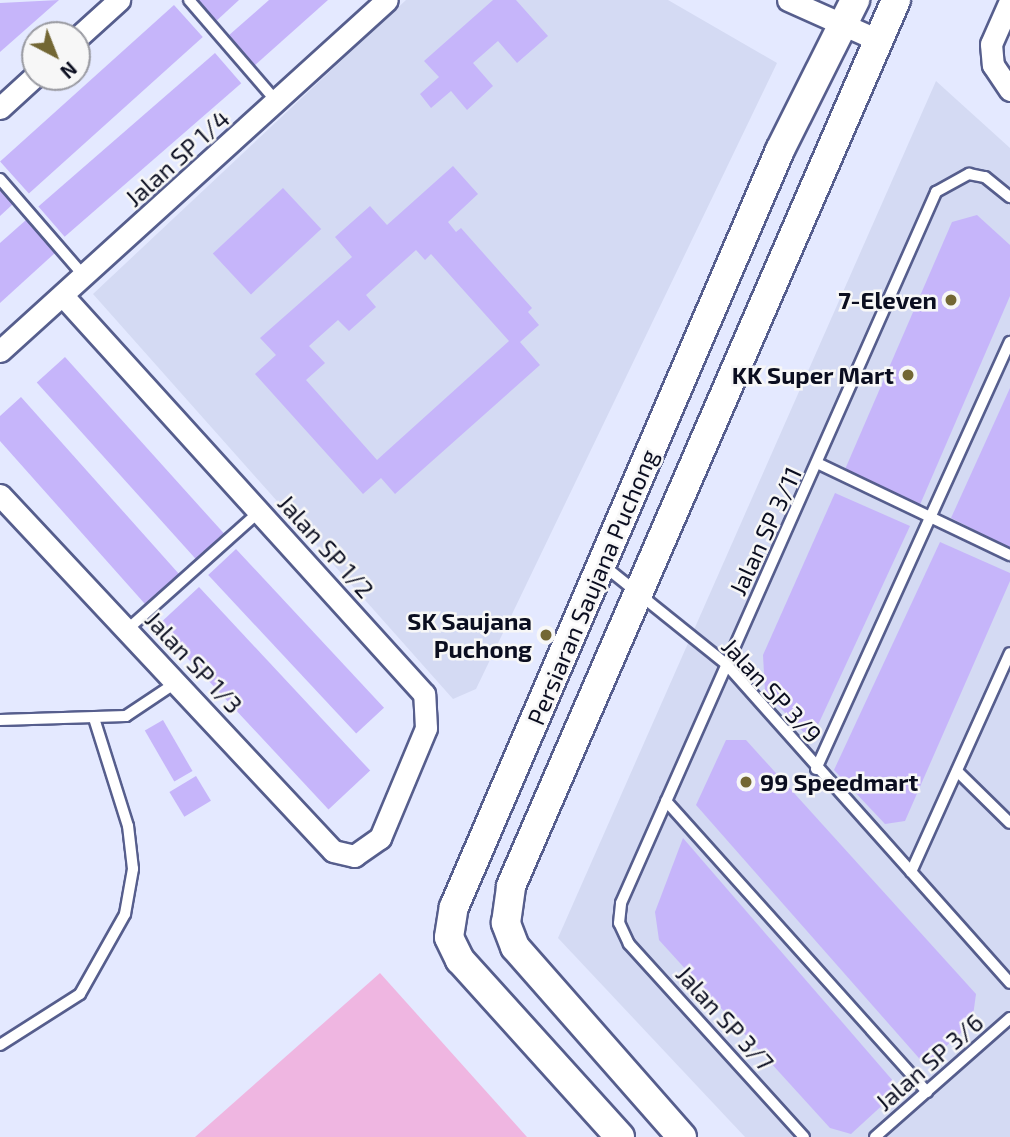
<!DOCTYPE html>
<html>
<head>
<meta charset="utf-8">
<style>
  body { margin:0 }
  #map { position:relative; width:1010px; height:1137px; overflow:hidden; background:#e4e9ff; font-family:"Exo 2",sans-serif }
  div>[style] { position:absolute }
  [style*='--x'] { left:calc(var(--x)*1px); top:calc(var(--y)*1px); width:calc(var(--w)*1px); rotate:calc(var(--a)*1deg) }
  .built>* { inset:0; background:#d4daf3 }
  .green>* { inset:0; background:#efb6e1 }
  .building>* { inset:0; background:#c6b5fa; transform-origin:0 0 }
  .roads { filter:drop-shadow(2px 0 #565e8d) drop-shadow(-2px 0 #565e8d) drop-shadow(0 2px #565e8d) drop-shadow(0 -2px #565e8d) }
  .service>* { height:10px; margin:-5px; padding:0 5px; transform-origin:5px; border-radius:5px; background:#fff }
  .minor>* { height:21px; margin:-10.5px; padding:0 10.5px; transform-origin:10.5px; border-radius:10.5px; background:#fff }
  .tertiary>* { height:28px; margin:-14px; padding:0 14px; transform-origin:14px; border-radius:14px; background:#fff }
  .dots>* { width:19px; height:19px; translate:-50% -50%; box-sizing:border-box; border:4px solid #f7f7f7; border-radius:50% }
  span { translate:-50% -50%; white-space:nowrap; text-align:center; line-height:1.15; -webkit-text-stroke:5px #f7f7f7; paint-order:stroke }
  .street-label { font-size:24px; color:#0b0e20 }
  .poi-label { font-size:24px; color:#0b0e20; font-weight:700 }
  .right { translate:-100% -50%; text-align:right }
  .left { translate:0 -50%; text-align:left }
  .north { position:absolute; left:21px; top:21px; width:70px; height:70px; box-sizing:border-box; background:#f7f7f7; border:2px solid #999aa1; border-radius:50%; rotate:138deg; font-size:19px; font-weight:700; line-height:28px; text-align:center; color:#0b0e20 }
  .north::after { content:''; display:block; margin:auto; width:24px; height:32px; background:#736734; clip-path:polygon(50% 0,100% 100%,50% 72%,0 100%) }
</style>
</head>
<body>
<div id="map">
  <div class="built">
    <div style="clip-path:polygon(406px 0,668px 0,777px 63px,476px 689px,453px 699px,93px 294px)"></div>
    <div style="clip-path:polygon(936px 81px,1010px 148px,1010px 1137px,745px 1137px,558px 938px)"></div>
  </div>
  <div class="green">
    <div style="clip-path:polygon(380px 973px,527px 1137px,195px 1137px)"></div>
  </div>
  <div class="building">
    <div style="clip-path:polygon(59px 0,0 52px,0 3px)"></div>
    <div style="clip-path:polygon(194px 0,239px 0,214px 23px)"></div>
    <div style="clip-path:polygon(269px 0,328px 0,254px 66px,228px 36px)"></div>
    <div style="clip-path:polygon(493px 0,516px 0,548px 36px,517px 63px,498px 41px,473px 63px,493px 86px,467px 110px,451px 91px,431px 108px,420px 94px,439px 77px,424px 61px)"></div>
    <div style="left:174px;top:5px;width:43px;height:234px;rotate:48deg"></div>
    <div style="left:215px;top:53px;width:40px;height:234px;rotate:49deg"></div>
    <div style="clip-path:polygon(evenodd,453px 166px,478px 194px,448px 222px,456px 232px,461px 228px,532px 308px,528px 312px,539px 325px,520px 342px,540px 365px,395px 494px,381px 478px,363px 494px,255px 374px,276px 355px,260px 338px,352px 257px,335px 237px,370px 206px,387px 225px,453px 166px,416px 250px,425px 260px,431px 254px,509px 341px,377px 460px,306px 380px,325px 363px,309px 346px,338px 320px,349px 331px,376px 307px,366px 295px,416px 250px)"></div>
    <div style="left:283px;top:188px;width:56px;height:96px;rotate:47deg"></div>
    <div style="clip-path:polygon(0 190px,13px 204px,0 216px)"></div>
    <div style="clip-path:polygon(977px 215px,1010px 245px,1010px 296px,919px 507px,843px 474px,952px 222px)"></div>
    <div style="clip-path:polygon(26px 220px,56px 252px,0 303px,0 243px)"></div>
    <div style="left:65px;top:357px;width:239px;height:38px;rotate:48deg"></div>
    <div style="clip-path:polygon(1010px 388px,1010px 548px,951px 518px)"></div>
    <div style="clip-path:polygon(21px 397px,179px 574px,145px 604px,0 441px,0 416px)"></div>
    <div style="clip-path:polygon(835px 493px,910px 526px,811px 740px,765px 692px,763px 655px)"></div>
    <div style="clip-path:polygon(940px 542px,1010px 573px,1010px 581px,905px 821px,885px 824px,834px 770px)"></div>
    <div style="left:236px;top:549px;width:217px;height:38px;rotate:47deg"></div>
    <div style="left:199px;top:587px;width:251px;height:57px;rotate:47deg"></div>
    <div style="left:163px;top:720px;width:59px;height:21px;rotate:60deg"></div>
    <div style="clip-path:polygon(726px 740px,746px 740px,976px 994px,972px 1023px,925px 1065px,696px 805px)"></div>
    <div style="left:196px;top:776px;width:29px;height:31px;rotate:59deg"></div>
    <div style="clip-path:polygon(683px 838px,900px 1089px,851px 1134px,830px 1128px,659px 940px,655px 912px)"></div>
  </div>
  <div class="roads">
    <div class="service">
      <div style="--x:189;--y:0;--w:135;--a:49.2"></div>
      <div style="--x:0;--y:179;--w:130;--a:49.1"></div>
      <div style="--x:819;--y:464;--w:212;--a:25.5"></div>
      <div style="--x:603;--y:565;--w:158;--a:38.8"></div>
      <div style="--x:726;--y:664;--w:427;--a:48.3"></div>
      <div style="--x:128;--y:629;--w:176;--a:-41.8"></div>
      <div style="--x:0;--y:720;--w:126;--a:-1.8"></div>
      <div style="--x:126;--y:716;--w:61;--a:-33.7"></div>
      <div style="--x:816;--y:769;--w:469;--a:-65.6"></div>
      <div style="--x:957;--y:771;--w:74;--a:44.5"></div>
      <div style="--x:666;--y:801;--w:391;--a:48.1"></div>
      <div style="--x:911;--y:872;--w:240;--a:-65.7"></div>
      <div style="--x:0;--y:1045;--w:95;--a:-32.5"></div>
      <div style="--x:80;--y:994;--w:92;--a:-60.6"></div>
      <div style="--x:125;--y:914;--w:46;--a:-79.9"></div>
      <div style="--x:133;--y:869;--w:43;--a:-96.6"></div>
      <div style="--x:128;--y:826;--w:113;--a:-107.5"></div>
      <div style="--x:804;--y:1137;--w:261;--a:-132.2"></div>
      <div style="--x:629;--y:944;--w:23;--a:-115"></div>
      <div style="--x:619;--y:923;--w:20;--a:-84"></div>
      <div style="--x:621;--y:903;--w:778;--a:-66.1"></div>
      <div style="--x:936;--y:192;--w:38;--a:-29"></div>
      <div style="--x:969;--y:174;--w:16;--a:11"></div>
      <div style="--x:985;--y:177;--w:32;--a:39"></div>
      <div style="--x:875;--y:1137;--w:180;--a:-41.4"></div>
    </div>
    <div class="minor">
      <div style="--x:788;--y:0;--w:98;--a:24"></div>
      <div style="--x:1010;--y:1;--w:47;--a:113.8"></div>
      <div style="--x:991;--y:44;--w:21;--a:85"></div>
      <div style="--x:993;--y:65;--w:30;--a:56"></div>
      <div style="--x:77;--y:38;--w:57;--a:-42.1"></div>
      <div style="--x:0;--y:108;--w:47;--a:-42.4"></div>
      <div style="--x:0;--y:351;--w:522;--a:-42.21"></div>
      <div style="--x:0;--y:495;--w:487;--a:46.9"></div>
      <div style="--x:333;--y:851;--w:22;--a:13"></div>
      <div style="--x:354;--y:856;--w:32;--a:-35"></div>
      <div style="--x:380;--y:838;--w:119;--a:-67.3"></div>
      <div style="--x:426;--y:728;--w:34;--a:-93"></div>
      <div style="--x:424;--y:694;--w:536;--a:-132.2"></div>
    </div>
    <div class="tertiary">
      <div style="--x:620;--y:1137;--w:239;--a:-132.1"></div>
      <div style="--x:460;--y:960;--w:25;--a:-116"></div>
      <div style="--x:449;--y:937;--w:30;--a:-81"></div>
      <div style="--x:454;--y:907;--w:824;--a:-66.7"></div>
      <div style="--x:780;--y:150;--w:168;--a:-63.4"></div>
      <div style="--x:682;--y:1137;--w:253;--a:-131.3"></div>
      <div style="--x:515;--y:947;--w:26;--a:-111"></div>
      <div style="--x:506;--y:923;--w:37;--a:-82"></div>
      <div style="--x:511;--y:886;--w:966;--a:-66.51"></div>
    </div>
  </div>
  <div class="dots">
    <div style="left:951px;top:300px;background:#736734"></div>
    <div style="left:908px;top:375px;background:#736734"></div>
    <div style="left:546px;top:635px;background:#736734"></div>
    <div style="left:746px;top:782px;background:#736734"></div>
  </div>
  <div class="street-label">
    <span style="left:177px;top:158px;rotate:-42deg">Jalan SP 1/4</span>
    <span style="left:765px;top:531px;rotate:-65deg">Jalan SP 3/11</span>
    <span style="left:326px;top:546px;rotate:48deg">Jalan SP 1/2</span>
    <span style="left:592px;top:587px;rotate:-67deg">Persiaran Saujana Puchong</span>
    <span style="left:194px;top:662px;rotate:47deg">Jalan SP 1/3</span>
    <span style="left:772px;top:690px;rotate:47deg">Jalan SP 3/9</span>
    <span style="left:725px;top:1018px;rotate:48deg">Jalan SP 3/7</span>
    <span style="left:929px;top:1062px;rotate:-41deg">Jalan SP 3/6</span>
  </div>
  <div class="poi-label">
    <span class="right" style="left:937px;top:300px">7-Eleven</span>
    <span class="right" style="left:894px;top:375px">KK Super Mart</span>
    <span class="right" style="left:532px;top:635px">SK Saujana<br>Puchong</span>
    <span class="left" style="left:760px;top:782px">99 Speedmart</span>
  </div>
  <div class="north">N</div>
</div>
</body>
</html>
